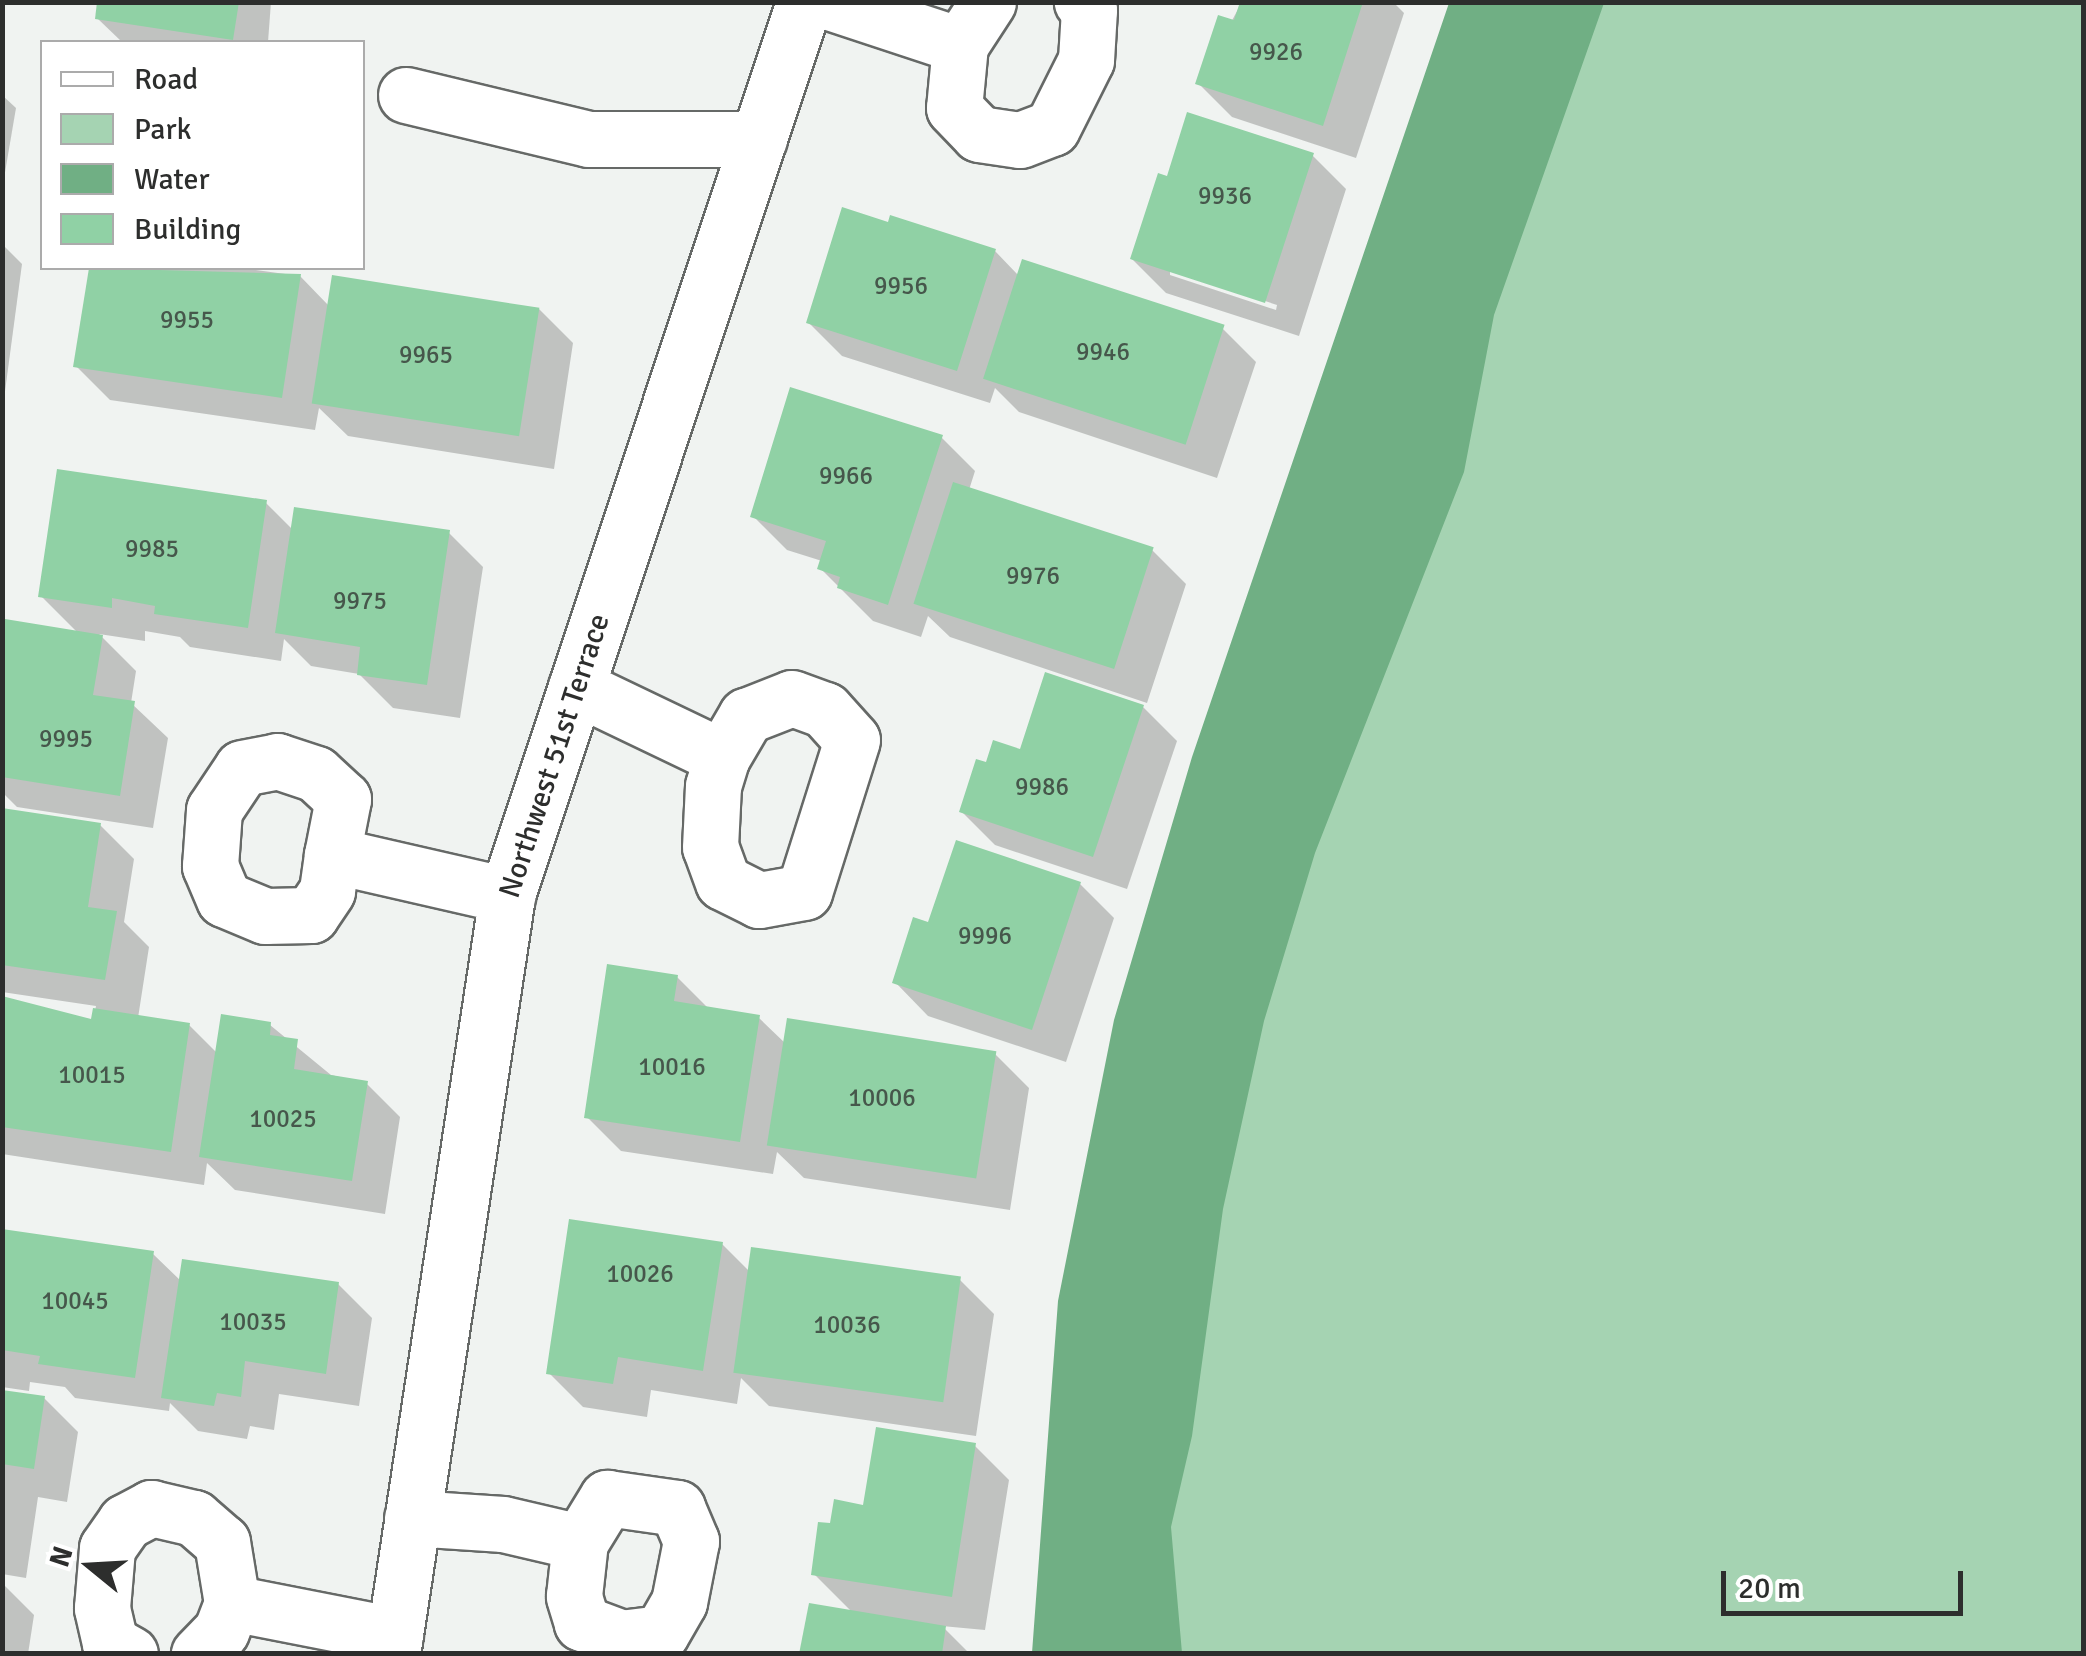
<!DOCTYPE html>
<html>
<head>
<meta charset="utf-8">
<style>
  body { margin:0 }
  #map { position:relative; width:2086px; height:1656px; overflow:hidden; background:#f0f3f1; font-family:Signika,sans-serif }
  div>[style] { position:absolute }
  [style*='--x'] { left:calc(var(--x)*1px); top:calc(var(--y)*1px); width:calc(var(--w)*1px); rotate:calc(var(--a)*1deg) }
  .green>* { inset:0; background:#a5d3b2 }
  .water>* { inset:0; background:#70af84 }
  .shadow>* { inset:0; background:#0003 }
  .building>* { inset:0; background:#90d1a5; transform-origin:0 0 }
  .roads { filter:drop-shadow(2px 0 #666967) drop-shadow(-2px 0 #666967) drop-shadow(0 2px #666967) drop-shadow(0 -2px #666967) }
  .minor>* { height:55px; margin:-27.5px; padding:0 27.5px; transform-origin:27.5px; border-radius:27.5px; background:#fff }
  span { translate:-50% -50%; white-space:nowrap; text-align:center; line-height:1.15; -webkit-text-stroke:10px #fff; paint-order:stroke }
  .number-label { font-size:25px; color:#46574b }
  .number-label span { -webkit-text-stroke-width:0 }
  .street-label { font-size:30px; color:#2d2e2d }
  .frame { position:absolute; inset:0; border:5px solid #2d2e2d; pointer-events:none }
  .legend { position:absolute; left:40px; top:40px; width:325px; height:230px; box-sizing:border-box; background:#fff; border:2px solid #ababab; margin:0; padding:12px 18px; list-style:none; font-size:30px; color:#2d2e2d }
  .legend li { display:flex; align-items:center; gap:20px; height:50px }
  .legend b { width:50px; border:2px solid #ababab }
  .north { position:absolute; left:40px; top:1516px; width:100px; height:100px; -webkit-text-stroke:8px #fff; paint-order:stroke; rotate:288deg; font-size:28px; font-weight:700; line-height:40px; text-align:center; color:#2d2e2d }
  .north::after { content:''; display:block; margin:auto; width:35px; height:45px; background:#2d2e2d; clip-path:polygon(50% 0,100% 100%,50% 72%,0 100%) }
  .scale { position:absolute; left:1721px; top:1571px; width:242px; height:45px; box-sizing:border-box; border:5px solid #2d2e2d; border-top:0; padding-left:12px; font-size:30px; line-height:35px; white-space:nowrap; color:#2d2e2d; -webkit-text-stroke:8px #fff; paint-order:stroke }
</style>
</head>
<body>
<div id="map">
  <div class="green">
    <div style="clip-path:polygon(1470px 3px,2083px 3px,2083px 1653px,1092px 1654px)"></div>
  </div>
  <div class="water">
    <div style="clip-path:polygon(1449px 3px,1604px 3px,1494px 315px,1464px 472px,1315px 853px,1264px 1021px,1223px 1209px,1192px 1436px,1171px 1527px,1182px 1653px,1032px 1653px,1058px 1301px,1114px 1020px,1192px 757px)"></div>
  </div>
  <div class="shadow">
    <div style="clip-path:polygon(100px 2px,271px 2px,268px 42px,122px 42px,97px 18px)"></div>
    <div style="clip-path:polygon(1242px 2px,1393px 2px,1404px 13px,1356px 158px,1232px 117px,1198px 83px)"></div>
    <div style="clip-path:polygon(2px 95px,16px 108px,2px 190px)"></div>
    <div style="clip-path:polygon(evenodd,1312px 155px,1346px 189px,1299px 336px,1166px 293px,1132px 259px,1168px 179px,1312px 155px,1170px 270px,1277px 305px,1276px 310px,1170px 275px,1170px 270px)"></div>
    <div style="clip-path:polygon(2px 244px,22px 264px,2px 414px)"></div>
    <div style="clip-path:polygon(995px 251px,1019px 276px,1222px 328px,1256px 362px,1217px 478px,1019px 412px,995px 388px,990px 403px,842px 356px,808px 322px)"></div>
    <div style="clip-path:polygon(91px 268px,242px 268px,300px 276px,329px 306px,539px 309px,573px 343px,554px 469px,348px 436px,319px 408px,315px 430px,110px 400px,76px 366px)"></div>
    <div style="clip-path:polygon(941px 437px,975px 471px,969px 490px,1152px 550px,1186px 584px,1147px 703px,950px 637px,928px 616px,921px 637px,873px 621px,820px 568px,822px 561px,787px 550px,753px 516px)"></div>
    <div style="clip-path:polygon(266px 503px,293px 530px,449px 533px,483px 567px,460px 718px,393px 708px,359px 674px,311px 666px,284px 639px,281px 661px,190px 647px,180px 637px,145px 631px,145px 641px,99px 634px,136px 671px,131px 703px,168px 738px,153px 828px,17px 807px,2px 792px,7px 622px,78px 633px,41px 596px)"></div>
    <div style="clip-path:polygon(1143px 707px,1177px 741px,1127px 889px,995px 845px,961px 811px,988px 765px)"></div>
    <div style="clip-path:polygon(2px 810px,100px 825px,134px 859px,124px 922px,149px 947px,138px 1018px,189px 1025px,218px 1054px,270px 1025px,331px 1075px,366px 1083px,400px 1117px,385px 1214px,235px 1190px,207px 1163px,204px 1185px,2px 1154px,2px 999px,93px 1022px,96px 1006px,2px 992px)"></div>
    <div style="clip-path:polygon(1080px 884px,1114px 918px,1066px 1062px,928px 1016px,895px 982px,930px 925px)"></div>
    <div style="clip-path:polygon(677px 977px,710px 1010px,759px 1018px,786px 1044px,995px 1054px,1029px 1088px,1010px 1210px,804px 1178px,777px 1152px,773px 1174px,621px 1151px,587px 1117px)"></div>
    <div style="clip-path:polygon(2px 1231px,153px 1254px,182px 1282px,338px 1284px,372px 1318px,359px 1406px,279px 1394px,274px 1430px,250px 1426px,247px 1439px,198px 1431px,170px 1403px,169px 1411px,75px 1398px,65px 1387px,30px 1382px,29px 1391px,2px 1387px)"></div>
    <div style="clip-path:polygon(722px 1244px,750px 1272px,960px 1280px,994px 1314px,976px 1436px,769px 1406px,741px 1378px,737px 1404px,651px 1390px,647px 1417px,583px 1407px,549px 1373px)"></div>
    <div style="clip-path:polygon(2px 1392px,44px 1398px,78px 1432px,67px 1502px,38px 1497px,26px 1578px,2px 1574px)"></div>
    <div style="clip-path:polygon(975px 1446px,1009px 1480px,985px 1630px,920px 1624px,945px 1629px,970px 1654px,802px 1654px,853px 1613px,814px 1574px,832px 1526px)"></div>
    <div style="clip-path:polygon(2px 1583px,34px 1615px,28px 1654px,2px 1654px)"></div>
  </div>
  <div class="building">
    <div style="clip-path:polygon(97px 2px,239px 2px,233px 40px,95px 19px)"></div>
    <div style="clip-path:polygon(1240px 2px,1363px 2px,1323px 126px,1195px 84px,1218px 15px,1234px 20px)"></div>
    <div style="clip-path:polygon(1187px 112px,1314px 153px,1265px 303px,1130px 259px,1158px 173px,1167px 176px)"></div>
    <div style="clip-path:polygon(842px 207px,888px 222px,890px 215px,996px 249px,957px 371px,806px 323px)"></div>
    <div style="left:1022px;top:259px;width:213px;height:126px;rotate:18deg"></div>
    <div style="clip-path:polygon(89px 268px,301px 274px,282px 398px,73px 367px)"></div>
    <div style="left:332px;top:275px;width:210px;height:130px;rotate:9deg"></div>
    <div style="clip-path:polygon(790px 387px,943px 435px,888px 605px,837px 588px,840px 577px,817px 569px,826px 541px,750px 517px)"></div>
    <div style="clip-path:polygon(57px 469px,267px 500px,248px 628px,154px 614px,155px 606px,112px 598px,112px 608px,38px 597px)"></div>
    <div style="left:953px;top:482px;width:211px;height:128px;rotate:18deg"></div>
    <div style="clip-path:polygon(294px 507px,450px 530px,427px 685px,357px 675px,360px 647px,275px 633px)"></div>
    <div style="clip-path:polygon(5px 619px,103px 635px,93px 695px,135px 701px,120px 796px,2px 777px)"></div>
    <div style="clip-path:polygon(1045px 672px,1144px 705px,1093px 857px,959px 812px,976px 759px,986px 762px,993px 740px,1020px 749px)"></div>
    <div style="clip-path:polygon(2px 808px,101px 823px,88px 907px,117px 911px,105px 980px,2px 965px)"></div>
    <div style="clip-path:polygon(956px 840px,1081px 882px,1032px 1030px,892px 983px,913px 917px,928px 922px)"></div>
    <div style="clip-path:polygon(607px 964px,678px 975px,674px 1001px,760px 1015px,740px 1142px,584px 1118px)"></div>
    <div style="clip-path:polygon(2px 996px,91px 1019px,93px 1008px,190px 1023px,171px 1152px,2px 1127px)"></div>
    <div style="clip-path:polygon(221px 1014px,271px 1022px,270px 1035px,298px 1039px,294px 1069px,368px 1081px,352px 1181px,199px 1157px)"></div>
    <div style="left:787px;top:1018px;width:212px;height:129px;rotate:9deg"></div>
    <div style="clip-path:polygon(569px 1219px,723px 1242px,703px 1371px,618px 1357px,613px 1384px,546px 1374px)"></div>
    <div style="clip-path:polygon(2px 1229px,154px 1251px,135px 1378px,38px 1364px,40px 1356px,2px 1350px)"></div>
    <div style="left:751px;top:1247px;width:212px;height:127px;rotate:8deg"></div>
    <div style="clip-path:polygon(182px 1259px,339px 1282px,326px 1374px,245px 1361px,241px 1397px,217px 1393px,214px 1406px,161px 1398px)"></div>
    <div style="clip-path:polygon(2px 1390px,45px 1396px,34px 1469px,2px 1464px)"></div>
    <div style="clip-path:polygon(876px 1427px,976px 1443px,952px 1597px,811px 1575px,818px 1522px,830px 1523px,834px 1499px,863px 1505px)"></div>
    <div style="clip-path:polygon(809px 1603px,946px 1626px,942px 1654px,799px 1654px)"></div>
  </div>
  <div class="roads">
    <div class="minor">
      <div style="--x:829;--y:2;--w:138;--a:18.2"></div>
      <div style="--x:988;--y:2;--w:51;--a:123.1"></div>
      <div style="--x:960;--y:45;--w:63;--a:95.4"></div>
      <div style="--x:954;--y:108;--w:36;--a:46"></div>
      <div style="--x:979;--y:134;--w:41;--a:8.3"></div>
      <div style="--x:1020;--y:140;--w:34;--a:-21"></div>
      <div style="--x:1052;--y:128;--w:76;--a:-63.4"></div>
      <div style="--x:1086;--y:60;--w:50;--a:-86.6"></div>
      <div style="--x:1089;--y:10;--w:11;--a:-131"></div>
      <div style="--x:406;--y:95;--w:188;--a:13.5"></div>
      <div style="--x:589;--y:139;--w:170;--a:0"></div>
      <div style="--x:576;--y:687;--w:162;--a:25.6"></div>
      <div style="--x:722;--y:757;--w:48;--a:-59.7"></div>
      <div style="--x:746;--y:716;--w:49;--a:-21.4"></div>
      <div style="--x:792;--y:698;--w:35;--a:20"></div>
      <div style="--x:825;--y:710;--w:40;--a:48"></div>
      <div style="--x:852;--y:740;--w:159;--a:107.5"></div>
      <div style="--x:804;--y:892;--w:46;--a:169.9"></div>
      <div style="--x:759;--y:900;--w:40;--a:-153.4"></div>
      <div style="--x:723;--y:882;--w:37;--a:-110"></div>
      <div style="--x:710;--y:847;--w:61;--a:-87.2"></div>
      <div style="--x:713;--y:786;--w:30;--a:-73"></div>
      <div style="--x:332;--y:855;--w:36;--a:98"></div>
      <div style="--x:327;--y:891;--w:29;--a:124"></div>
      <div style="--x:311;--y:915;--w:46;--a:178.8"></div>
      <div style="--x:265;--y:916;--w:44;--a:-157.5"></div>
      <div style="--x:224;--y:899;--w:36;--a:-113"></div>
      <div style="--x:210;--y:866;--w:56;--a:-85.9"></div>
      <div style="--x:214;--y:810;--w:50;--a:-56.3"></div>
      <div style="--x:242;--y:768;--w:36;--a:-11"></div>
      <div style="--x:277;--y:761;--w:41;--a:18.4"></div>
      <div style="--x:316;--y:774;--w:37;--a:43"></div>
      <div style="--x:343;--y:799;--w:57;--a:101.1"></div>
      <div style="--x:332;--y:855;--w:180;--a:12.9"></div>
      <div style="--x:412;--y:1518;--w:91;--a:3.8"></div>
      <div style="--x:503;--y:1524;--w:79;--a:13.2"></div>
      <div style="--x:580;--y:1542;--w:52;--a:-58.5"></div>
      <div style="--x:607;--y:1498;--w:71;--a:8.1"></div>
      <div style="--x:677;--y:1508;--w:36;--a:67"></div>
      <div style="--x:691;--y:1541;--w:62;--a:101.1"></div>
      <div style="--x:679;--y:1602;--w:36;--a:120"></div>
      <div style="--x:661;--y:1633;--w:39;--a:173"></div>
      <div style="--x:622;--y:1638;--w:43;--a:-159.4"></div>
      <div style="--x:582;--y:1623;--w:28;--a:-107"></div>
      <div style="--x:574;--y:1596;--w:54;--a:-83.7"></div>
      <div style="--x:232;--y:1603;--w:166;--a:11.1"></div>
      <div style="--x:130;--y:1654;--w:23;--a:-151"></div>
      <div style="--x:110;--y:1643;--w:36;--a:-103"></div>
      <div style="--x:102;--y:1608;--w:60;--a:-85.2"></div>
      <div style="--x:107;--y:1548;--w:32;--a:-55"></div>
      <div style="--x:125;--y:1522;--w:30;--a:-28"></div>
      <div style="--x:151;--y:1508;--w:44;--a:13.1"></div>
      <div style="--x:194;--y:1518;--w:37;--a:41"></div>
      <div style="--x:222;--y:1542;--w:62;--a:80.7"></div>
      <div style="--x:232;--y:1603;--w:30;--a:111"></div>
      <div style="--x:221;--y:1631;--w:32;--a:134"></div>
      <div style="--x:392;--y:1654;--w:768;--a:-81.38"></div>
      <div style="--x:507;--y:895;--w:941;--a:-71.6"></div>
    </div>
  </div>
  <div class="number-label">
    <span style="left:1276px;top:52px">9926</span>
    <span style="left:1225px;top:196px">9936</span>
    <span style="left:901px;top:286px">9956</span>
    <span style="left:187px;top:320px">9955</span>
    <span style="left:1103px;top:352px">9946</span>
    <span style="left:426px;top:355px">9965</span>
    <span style="left:846px;top:476px">9966</span>
    <span style="left:152px;top:549px">9985</span>
    <span style="left:1033px;top:576px">9976</span>
    <span style="left:360px;top:601px">9975</span>
    <span style="left:66px;top:739px">9995</span>
    <span style="left:1042px;top:787px">9986</span>
    <span style="left:985px;top:936px">9996</span>
    <span style="left:672px;top:1067px">10016</span>
    <span style="left:92px;top:1075px">10015</span>
    <span style="left:882px;top:1098px">10006</span>
    <span style="left:283px;top:1119px">10025</span>
    <span style="left:640px;top:1274px">10026</span>
    <span style="left:75px;top:1301px">10045</span>
    <span style="left:253px;top:1322px">10035</span>
    <span style="left:847px;top:1325px">10036</span>
  </div>
  <div class="street-label">
    <span style="left:555px;top:756px;rotate:-72deg">Northwest 51st Terrace</span>
  </div>
  <div class="frame"></div>
  <ul class="legend">
  <li><b style="height:12px;background:#fff"></b>Road</li>
  <li><b style="height:28px;background:#a5d3b2"></b>Park</li>
  <li><b style="height:28px;background:#70af84"></b>Water</li>
  <li><b style="height:28px;background:#90d1a5"></b>Building</li>
  </ul>
  <div class="north">N</div>
  <div class="scale">20 m</div>
</div>
</body>
</html>
